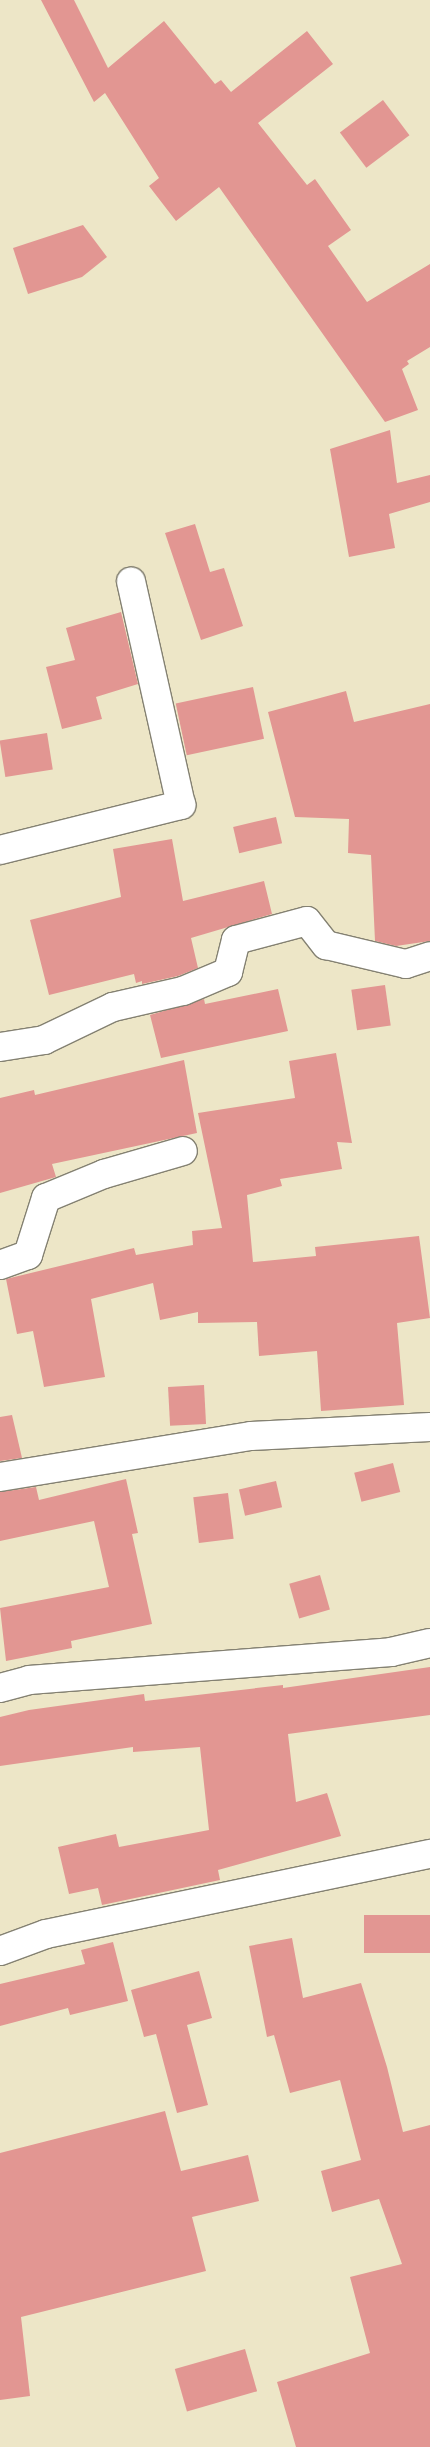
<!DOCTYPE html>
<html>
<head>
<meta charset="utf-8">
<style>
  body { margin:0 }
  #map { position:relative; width:430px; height:2447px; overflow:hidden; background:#ede6c7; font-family:"Balsamiq Sans",sans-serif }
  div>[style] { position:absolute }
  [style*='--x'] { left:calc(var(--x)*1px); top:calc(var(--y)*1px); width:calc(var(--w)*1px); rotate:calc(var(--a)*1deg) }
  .building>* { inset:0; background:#e29692; transform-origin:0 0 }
  .roads { filter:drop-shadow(1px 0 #848172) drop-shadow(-1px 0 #848172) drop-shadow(0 1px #848172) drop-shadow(0 -1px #848172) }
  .street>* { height:28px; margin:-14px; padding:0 14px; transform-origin:14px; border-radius:14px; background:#fff }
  span { translate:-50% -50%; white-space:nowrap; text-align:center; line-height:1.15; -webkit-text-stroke:4.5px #fbf7ec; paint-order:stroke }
</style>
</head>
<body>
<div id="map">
  <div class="building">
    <div style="clip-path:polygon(41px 0,74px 0,108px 68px,164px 21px,215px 84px,221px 80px,231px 92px,307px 31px,333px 64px,258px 123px,307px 185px,315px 179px,351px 230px,328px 246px,367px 302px,430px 264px,430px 347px,407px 361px,409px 364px,402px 369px,418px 410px,385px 422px,219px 187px,176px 221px,149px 186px,159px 178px,105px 93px,94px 102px)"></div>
    <div style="left:383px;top:100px;width:44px;height:54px;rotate:53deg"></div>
    <div style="clip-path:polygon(83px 225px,107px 257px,82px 277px,28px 294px,13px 248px)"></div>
    <div style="clip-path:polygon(390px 430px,397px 483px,430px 475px,430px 502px,389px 514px,395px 548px,349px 557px,330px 449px)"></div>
    <div style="clip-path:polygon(195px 524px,210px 572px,224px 568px,243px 626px,201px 640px,165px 533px)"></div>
    <div style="clip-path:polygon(121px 612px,138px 684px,96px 697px,102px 719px,62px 729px,46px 667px,75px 660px,66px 628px)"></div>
    <div style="left:253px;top:687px;width:53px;height:79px;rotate:78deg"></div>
    <div style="clip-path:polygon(346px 691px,354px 722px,430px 704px,430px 941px,396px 946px,375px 941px,371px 855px,348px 853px,349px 819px,295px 817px,268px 712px)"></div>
    <div style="left:47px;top:733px;width:37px;height:48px;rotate:81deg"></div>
    <div style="left:276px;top:817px;width:27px;height:44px;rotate:77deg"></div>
    <div style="clip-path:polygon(172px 839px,183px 901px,264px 881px,272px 914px,191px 938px,198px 968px,178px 976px,142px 984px,142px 981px,136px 983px,134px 974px,49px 995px,30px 920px,121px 897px,113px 849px)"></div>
    <div style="left:385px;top:985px;width:41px;height:34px;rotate:82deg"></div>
    <div style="clip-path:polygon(278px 989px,288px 1031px,161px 1058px,150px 1015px,204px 999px,205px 1004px)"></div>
    <div style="clip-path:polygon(336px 1053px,352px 1143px,337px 1142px,342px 1169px,280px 1179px,282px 1186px,247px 1195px,253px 1262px,316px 1256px,315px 1247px,419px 1236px,430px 1318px,397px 1323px,404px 1405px,321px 1411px,317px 1351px,259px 1356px,257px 1322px,198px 1323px,198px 1312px,160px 1320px,153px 1283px,91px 1299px,105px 1377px,44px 1387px,33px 1331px,17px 1334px,6px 1279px,134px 1248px,136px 1255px,193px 1245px,192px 1231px,222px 1228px,198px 1113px,295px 1098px,289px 1061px)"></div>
    <div style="clip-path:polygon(184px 1060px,197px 1133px,52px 1164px,56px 1177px,0 1193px,0 1098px,34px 1090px,35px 1095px)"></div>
    <div style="left:204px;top:1385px;width:39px;height:36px;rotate:87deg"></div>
    <div style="clip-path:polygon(12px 1415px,22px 1458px,0 1461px,0 1417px)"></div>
    <div style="left:393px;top:1463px;width:30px;height:40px;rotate:76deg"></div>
    <div style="clip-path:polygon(126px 1479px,138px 1533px,132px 1534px,152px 1624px,71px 1641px,72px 1648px,6px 1661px,0 1608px,109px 1587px,94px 1521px,0 1541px,0 1492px,36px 1487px,39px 1500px)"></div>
    <div style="left:276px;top:1481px;width:27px;height:38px;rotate:77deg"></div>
    <div style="left:228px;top:1493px;width:46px;height:35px;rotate:83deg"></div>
    <div style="left:320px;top:1575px;width:36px;height:32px;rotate:74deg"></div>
    <div style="clip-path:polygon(430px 1667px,430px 1715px,288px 1734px,296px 1802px,327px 1793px,341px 1836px,218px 1870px,220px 1880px,102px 1905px,98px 1888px,69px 1894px,58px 1847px,116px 1834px,119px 1847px,209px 1830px,200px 1747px,133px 1752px,133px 1747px,0 1766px,0 1717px,29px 1710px,144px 1694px,145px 1701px,283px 1685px,283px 1688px)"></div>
    <div style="left:430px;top:1915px;width:38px;height:66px;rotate:90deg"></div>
    <div style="clip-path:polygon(292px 1938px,303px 1998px,361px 1983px,387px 2067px,403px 2132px,430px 2125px,430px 2447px,296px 2447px,277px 2382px,370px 2353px,350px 2277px,402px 2264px,379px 2199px,332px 2212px,321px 2171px,361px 2160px,340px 2080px,290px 2093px,274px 2035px,267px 2037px,249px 1946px)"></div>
    <div style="clip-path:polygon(113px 1942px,128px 2001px,70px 2015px,68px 2008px,0 2026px,0 1984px,85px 1964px,81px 1950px)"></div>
    <div style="clip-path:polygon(199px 1971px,212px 2018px,187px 2025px,208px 2105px,177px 2113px,156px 2034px,144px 2037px,131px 1990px)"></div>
    <div style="clip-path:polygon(165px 2111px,181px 2171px,248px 2155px,259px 2201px,192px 2217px,206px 2271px,21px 2317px,30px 2396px,0 2400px,0 2153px)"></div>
    <div style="left:245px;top:2349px;width:44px;height:73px;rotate:74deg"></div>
  </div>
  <div class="roads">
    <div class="street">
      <div style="--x:0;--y:850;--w:187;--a:-14"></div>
      <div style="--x:181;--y:805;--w:229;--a:-102.6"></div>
      <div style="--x:0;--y:1047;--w:45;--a:-9"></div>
      <div style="--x:44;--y:1040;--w:76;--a:-25.6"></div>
      <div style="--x:113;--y:1007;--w:72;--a:-12.9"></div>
      <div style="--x:183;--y:991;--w:49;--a:-22.9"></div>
      <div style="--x:228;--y:972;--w:33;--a:-76"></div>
      <div style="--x:236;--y:940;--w:73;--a:-15"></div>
      <div style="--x:307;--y:921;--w:31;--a:52"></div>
      <div style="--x:326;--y:945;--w:82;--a:13.4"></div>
      <div style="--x:406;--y:964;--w:25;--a:-18"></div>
      <div style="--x:0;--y:1265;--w:30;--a:-20"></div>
      <div style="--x:28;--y:1255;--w:60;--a:-72.5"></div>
      <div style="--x:46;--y:1198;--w:63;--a:-22.5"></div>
      <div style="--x:104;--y:1174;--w:82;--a:-16.2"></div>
      <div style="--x:0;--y:1477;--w:254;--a:-9.3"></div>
      <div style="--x:251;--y:1436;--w:179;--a:-2.9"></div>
      <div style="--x:0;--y:1688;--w:30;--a:-15"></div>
      <div style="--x:29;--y:1680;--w:363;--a:-4.4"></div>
      <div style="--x:391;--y:1652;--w:40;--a:-13"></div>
      <div style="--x:0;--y:1951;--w:49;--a:-20.3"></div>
      <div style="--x:46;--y:1934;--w:392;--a:-11.8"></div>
    </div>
  </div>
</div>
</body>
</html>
